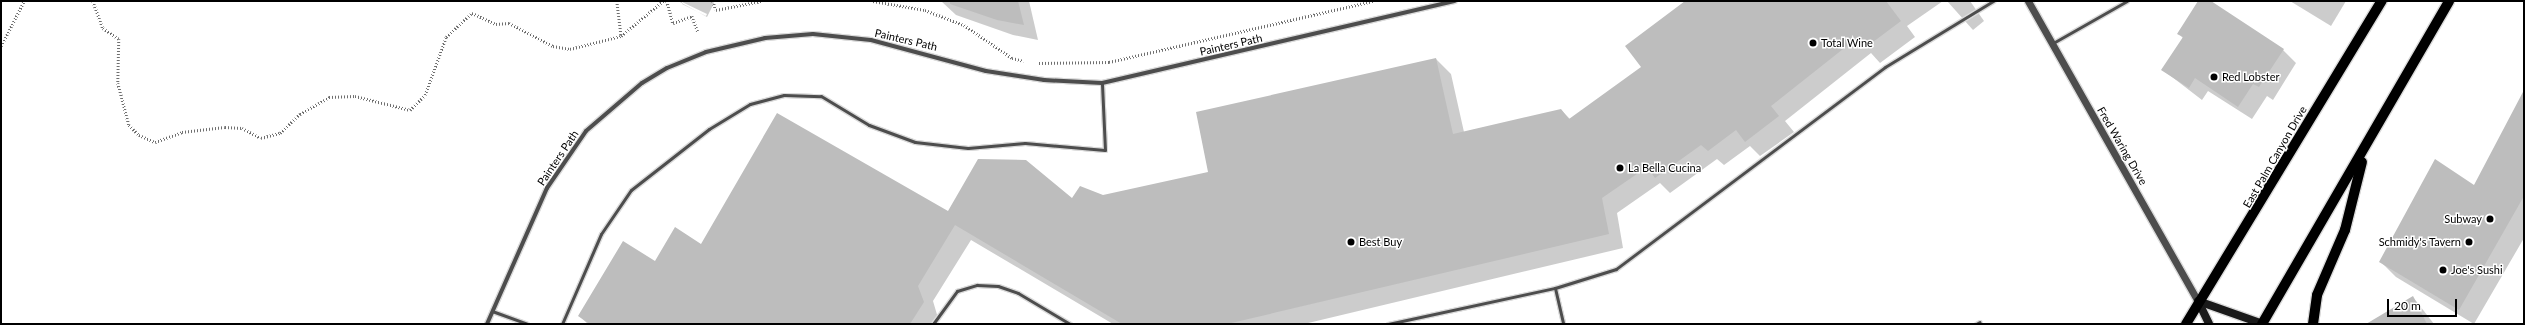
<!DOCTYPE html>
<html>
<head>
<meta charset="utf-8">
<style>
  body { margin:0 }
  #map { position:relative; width:2525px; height:325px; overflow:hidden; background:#fff; font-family:Lato,sans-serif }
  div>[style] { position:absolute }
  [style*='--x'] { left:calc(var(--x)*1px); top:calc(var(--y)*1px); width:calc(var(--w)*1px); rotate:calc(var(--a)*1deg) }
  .shadow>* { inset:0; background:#0003 }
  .building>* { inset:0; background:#bdbdbd }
  .path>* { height:2.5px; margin-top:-1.25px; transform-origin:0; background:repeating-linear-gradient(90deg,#6f6f6f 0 1px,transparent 0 3px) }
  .roads { filter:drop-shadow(1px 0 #dbdbdb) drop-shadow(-1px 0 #dbdbdb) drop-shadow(0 1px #dbdbdb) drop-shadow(0 -1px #dbdbdb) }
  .service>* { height:3px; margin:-1.5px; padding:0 1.5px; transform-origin:1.5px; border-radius:1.5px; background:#4d4d4d }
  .minor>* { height:4px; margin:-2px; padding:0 2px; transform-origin:2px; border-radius:2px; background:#4d4d4d }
  .tertiary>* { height:7px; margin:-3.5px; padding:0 3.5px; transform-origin:3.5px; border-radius:3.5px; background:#4d4d4d }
  .secondary>* { height:8px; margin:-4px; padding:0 4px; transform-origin:4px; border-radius:4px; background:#1a1a1a }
  .primary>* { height:10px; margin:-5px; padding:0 5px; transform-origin:5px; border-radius:5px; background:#000 }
  .dots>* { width:11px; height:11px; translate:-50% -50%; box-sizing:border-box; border:2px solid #fff; border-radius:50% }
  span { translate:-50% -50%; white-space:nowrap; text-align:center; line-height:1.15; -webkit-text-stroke:3px #fff; paint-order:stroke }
  .street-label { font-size:11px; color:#000 }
  .poi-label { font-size:11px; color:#000 }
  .left { translate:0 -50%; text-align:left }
  .right { translate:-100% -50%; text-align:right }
  .frame { position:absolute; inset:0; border:2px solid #000; pointer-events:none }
  .scale { position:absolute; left:2387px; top:299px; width:70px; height:18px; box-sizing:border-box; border:2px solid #000; border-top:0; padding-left:5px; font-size:12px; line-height:14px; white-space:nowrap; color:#000; -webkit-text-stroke:3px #fff; paint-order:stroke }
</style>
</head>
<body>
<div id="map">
  <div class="shadow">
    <div style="clip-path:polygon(evenodd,678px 1px,712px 1px,714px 3px,707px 17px,678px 1px,682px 2px,707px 14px,706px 16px,682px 4px,682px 2px)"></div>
    <div style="clip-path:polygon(941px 1px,1029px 1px,1038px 40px,1013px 35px,956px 15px)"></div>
    <div style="clip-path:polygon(1687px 1px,1943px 1px,1907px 26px,1915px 37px,1880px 63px,1871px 53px,1785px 121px,1794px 132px,1760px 156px,1750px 146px,1724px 165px,1717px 159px,1670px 193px,1660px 183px,1617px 213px,1623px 248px,1304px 324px,1113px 324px,971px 240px,933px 301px,938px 318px,934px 324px,588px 324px,579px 316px,655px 263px,701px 245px,1103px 196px,1209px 173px,1436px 59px,1451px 74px,1464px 132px,1561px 110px,1570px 119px,1642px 68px)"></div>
    <div style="clip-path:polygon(1947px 1px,1970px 1px,1984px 21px,1973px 30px)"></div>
    <div style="clip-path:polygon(2200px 1px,2209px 1px,2283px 50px,2296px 63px,2273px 100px,2267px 96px,2252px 119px,2208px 91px,2202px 100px,2163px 70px,2183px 38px,2178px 33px)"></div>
    <div style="clip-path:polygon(2290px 1px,2346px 1px,2331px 26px)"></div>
    <div style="clip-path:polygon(2524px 95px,2524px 238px,2474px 324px,2396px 277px,2381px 262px,2474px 186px)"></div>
    <div style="clip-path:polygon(2413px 297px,2434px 324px,2367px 324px)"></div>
  </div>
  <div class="building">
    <div style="clip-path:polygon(950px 1px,1018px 1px,1024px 25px,997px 20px,950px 4px)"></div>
    <div style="clip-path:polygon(1685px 1px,1886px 1px,1901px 21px,1865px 48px,1857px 38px,1771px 106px,1779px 116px,1745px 142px,1736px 130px,1708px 151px,1701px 145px,1655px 178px,1647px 167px,1602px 198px,1609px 234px,1227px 324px,1122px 324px,955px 225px,918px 286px,924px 302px,910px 324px,590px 324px,578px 316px,623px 241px,655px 261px,675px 227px,701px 244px,777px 113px,948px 211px,978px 159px,1026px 160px,1072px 198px,1080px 186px,1103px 195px,1208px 172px,1196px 112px,1436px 58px,1453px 134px,1561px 109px,1569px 119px,1641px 67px,1625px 46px)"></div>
    <div style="clip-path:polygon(2198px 1px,2211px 1px,2284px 49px,2259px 87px,2253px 84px,2238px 107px,2195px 78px,2189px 88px,2161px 70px,2183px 37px,2177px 34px)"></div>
    <div style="clip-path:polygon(2524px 90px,2524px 196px,2459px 310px,2379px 262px,2435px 159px,2474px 185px)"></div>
    <div style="clip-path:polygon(2413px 296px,2427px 324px,2366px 324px)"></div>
  </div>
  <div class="path">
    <div style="--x:93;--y:1;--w:29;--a:70"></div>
    <div style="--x:103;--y:28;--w:19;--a:35"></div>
    <div style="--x:119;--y:39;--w:44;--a:91.3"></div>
    <div style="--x:118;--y:83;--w:43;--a:75.3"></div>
    <div style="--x:129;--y:125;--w:14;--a:45"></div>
    <div style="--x:139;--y:135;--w:17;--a:24"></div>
    <div style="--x:155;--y:142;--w:29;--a:-20"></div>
    <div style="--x:182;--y:132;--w:43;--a:-6.6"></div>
    <div style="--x:225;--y:127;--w:17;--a:3"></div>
    <div style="--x:242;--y:128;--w:21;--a:28"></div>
    <div style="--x:261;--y:138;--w:20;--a:-15"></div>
    <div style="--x:280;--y:133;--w:28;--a:-44"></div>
    <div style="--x:300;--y:114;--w:34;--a:-30"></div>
    <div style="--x:329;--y:97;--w:26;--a:-2"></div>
    <div style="--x:355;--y:96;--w:57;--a:14.3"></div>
    <div style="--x:410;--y:110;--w:21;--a:-45"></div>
    <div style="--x:425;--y:95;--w:62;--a:-70.1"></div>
    <div style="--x:446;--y:37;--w:35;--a:-43"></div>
    <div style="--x:472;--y:13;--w:26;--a:25"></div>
    <div style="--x:496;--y:24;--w:13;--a:-4"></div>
    <div style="--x:509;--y:23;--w:50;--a:27.6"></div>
    <div style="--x:553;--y:46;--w:17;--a:10"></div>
    <div style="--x:570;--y:49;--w:53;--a:-14.3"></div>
    <div style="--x:621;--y:36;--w:55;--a:-39.8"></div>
    <div style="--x:617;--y:1;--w:34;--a:83"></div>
    <div style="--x:667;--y:1;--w:23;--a:75"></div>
    <div style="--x:673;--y:23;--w:20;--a:-20"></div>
    <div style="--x:692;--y:16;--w:17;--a:69"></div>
    <div style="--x:713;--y:1;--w:9;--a:72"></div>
    <div style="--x:716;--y:10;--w:46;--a:-11.3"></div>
    <div style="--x:873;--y:1;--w:53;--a:9.8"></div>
    <div style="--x:925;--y:10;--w:42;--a:21"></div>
    <div style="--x:964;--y:25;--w:58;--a:34.5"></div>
    <div style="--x:1012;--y:58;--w:12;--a:14"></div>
    <div style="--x:1;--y:46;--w:51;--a:-62.9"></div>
    <div style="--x:1039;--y:63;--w:70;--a:-0.8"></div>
    <div style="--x:1109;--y:62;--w:271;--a:-13"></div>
  </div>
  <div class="roads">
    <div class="service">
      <div style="--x:2053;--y:43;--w:85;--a:-29.6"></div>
      <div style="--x:1555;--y:288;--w:37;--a:77"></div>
      <div style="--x:492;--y:311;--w:37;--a:20"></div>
      <div style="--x:562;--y:324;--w:98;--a:-66.6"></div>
      <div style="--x:601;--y:234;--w:53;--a:-55.7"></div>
      <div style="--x:631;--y:190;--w:99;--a:-38"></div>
      <div style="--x:709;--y:129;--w:48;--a:-31.4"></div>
      <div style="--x:750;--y:104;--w:35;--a:-15"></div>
      <div style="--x:784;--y:95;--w:37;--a:2"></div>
      <div style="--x:821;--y:96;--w:56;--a:31.1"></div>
      <div style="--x:869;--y:125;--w:49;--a:20.3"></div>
      <div style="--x:915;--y:142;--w:53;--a:6.5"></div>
      <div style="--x:968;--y:148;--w:57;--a:-5"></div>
      <div style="--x:1025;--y:143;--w:80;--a:5"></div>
      <div style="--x:1105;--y:150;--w:67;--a:-92.6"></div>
      <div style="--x:933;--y:324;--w:41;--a:-54"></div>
      <div style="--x:957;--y:291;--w:21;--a:-17"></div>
      <div style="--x:977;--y:285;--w:21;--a:3"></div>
      <div style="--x:998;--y:286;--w:21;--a:19"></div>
      <div style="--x:1018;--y:293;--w:61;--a:30.8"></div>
      <div style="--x:1388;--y:324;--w:171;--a:-12.2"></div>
      <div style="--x:1555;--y:288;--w:64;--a:-17.3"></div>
      <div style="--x:1616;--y:269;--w:336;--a:-36.9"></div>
      <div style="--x:1885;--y:67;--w:127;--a:-31.4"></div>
      <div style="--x:1976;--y:324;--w:4;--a:-27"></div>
    </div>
    <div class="minor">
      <div style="--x:487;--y:324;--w:149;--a:-66.2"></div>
      <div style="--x:547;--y:188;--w:69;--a:-55.6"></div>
      <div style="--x:586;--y:131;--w:74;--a:-40.6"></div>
      <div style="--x:642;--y:83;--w:29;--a:-31"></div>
      <div style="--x:667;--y:68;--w:42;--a:-22.3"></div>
      <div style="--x:706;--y:52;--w:61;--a:-13.3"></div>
      <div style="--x:765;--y:38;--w:48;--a:-4.8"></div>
      <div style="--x:813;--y:34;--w:58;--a:5.9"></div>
      <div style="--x:871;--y:40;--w:119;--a:15.1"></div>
      <div style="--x:986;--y:71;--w:59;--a:8.8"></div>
      <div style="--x:1044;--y:80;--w:58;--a:3"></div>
      <div style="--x:1102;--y:83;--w:362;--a:-13.1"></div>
    </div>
    <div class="tertiary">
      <div style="--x:2028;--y:1;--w:345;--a:60.5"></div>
    </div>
    <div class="secondary">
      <div style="--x:2198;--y:301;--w:69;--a:19.5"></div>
      <div style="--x:2198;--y:301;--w:25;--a:64"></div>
    </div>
    <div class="primary">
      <div style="--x:2186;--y:324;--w:378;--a:-58.8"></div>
      <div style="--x:2262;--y:324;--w:373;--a:-59.9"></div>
      <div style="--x:2313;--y:324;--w:29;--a:-82"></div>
      <div style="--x:2317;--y:295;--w:71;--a:-66.7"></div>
      <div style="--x:2345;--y:230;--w:70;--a:-76"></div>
    </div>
  </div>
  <div class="dots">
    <div style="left:1813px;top:43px;background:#000"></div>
    <div style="left:2214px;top:77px;background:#000"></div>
    <div style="left:1620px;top:168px;background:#000"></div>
    <div style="left:2490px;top:219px;background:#000"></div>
    <div style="left:1351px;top:242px;background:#000"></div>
    <div style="left:2469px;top:242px;background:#000"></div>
    <div style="left:2443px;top:270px;background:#000"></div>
  </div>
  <div class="street-label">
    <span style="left:906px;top:40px;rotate:13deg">Painters Path</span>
    <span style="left:1231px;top:45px;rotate:-13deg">Painters Path</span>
    <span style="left:2122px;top:146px;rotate:60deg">Fred Waring Drive</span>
    <span style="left:2275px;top:157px;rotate:-60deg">East Palm Canyon Drive</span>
    <span style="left:558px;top:158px;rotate:-56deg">Painters Path</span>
  </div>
  <div class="poi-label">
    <span class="left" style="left:1821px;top:43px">Total Wine</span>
    <span class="left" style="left:2222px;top:77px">Red Lobster</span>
    <span class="left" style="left:1628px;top:168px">La Bella Cucina</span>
    <span class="right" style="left:2482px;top:219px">Subway</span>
    <span class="left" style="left:1359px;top:242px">Best Buy</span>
    <span class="right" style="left:2461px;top:242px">Schmidy's Tavern</span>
    <span class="left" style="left:2451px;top:270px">Joe's Sushi</span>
  </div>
  <div class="frame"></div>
  <div class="scale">20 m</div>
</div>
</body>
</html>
